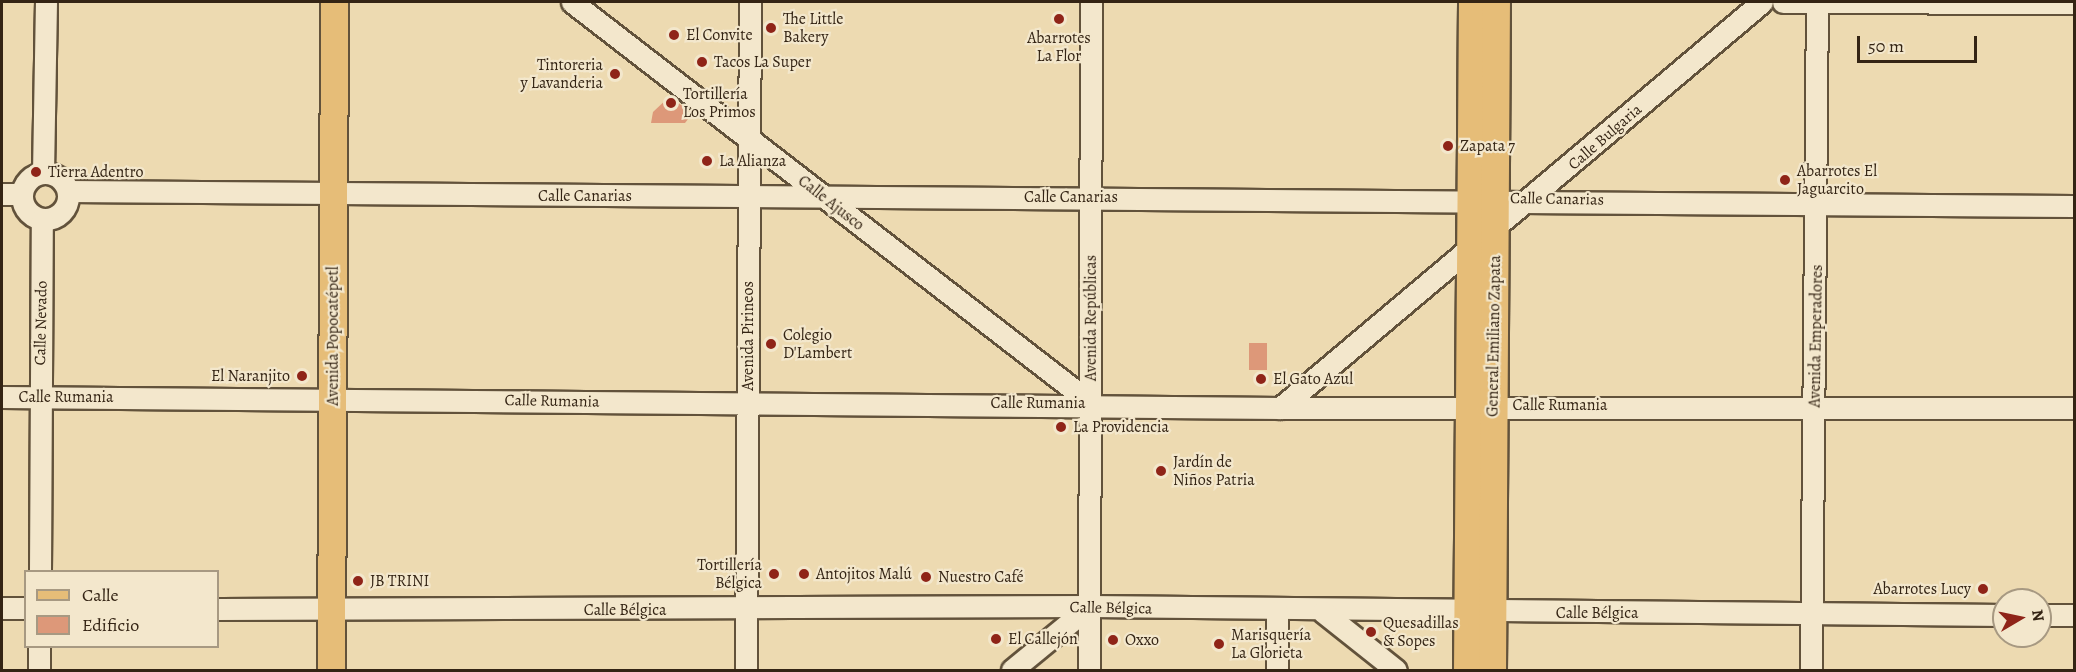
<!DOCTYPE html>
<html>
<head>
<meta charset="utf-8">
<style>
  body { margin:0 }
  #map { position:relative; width:2076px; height:672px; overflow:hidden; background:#eddab1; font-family:Alegreya,serif }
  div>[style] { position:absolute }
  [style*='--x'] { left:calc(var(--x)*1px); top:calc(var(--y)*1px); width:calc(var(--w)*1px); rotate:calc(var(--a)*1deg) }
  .building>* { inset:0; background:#dd9879; transform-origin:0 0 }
  .roads { filter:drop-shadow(2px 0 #62523b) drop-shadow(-2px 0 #62523b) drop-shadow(0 2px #62523b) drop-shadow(0 -2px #62523b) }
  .minor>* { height:21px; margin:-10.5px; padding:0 10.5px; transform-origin:10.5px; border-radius:10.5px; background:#f3e7cc }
  .minor>.ring { margin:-10.5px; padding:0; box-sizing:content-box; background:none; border:21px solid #f3e7cc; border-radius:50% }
  .major>* { height:27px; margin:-13.5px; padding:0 13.5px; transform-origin:13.5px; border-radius:13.5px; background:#e6bd78 }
  .dots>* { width:16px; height:16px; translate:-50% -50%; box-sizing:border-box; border:3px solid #f3e7cc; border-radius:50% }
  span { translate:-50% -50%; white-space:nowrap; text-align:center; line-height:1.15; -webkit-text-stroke:4.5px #f3e7cc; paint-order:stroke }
  .poi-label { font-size:16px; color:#342414 }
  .left { translate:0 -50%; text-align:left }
  .right { translate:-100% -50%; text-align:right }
  .street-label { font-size:16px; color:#342414 }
  .frame { position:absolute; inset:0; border:3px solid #342414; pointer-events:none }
  .legend { position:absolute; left:24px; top:570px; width:195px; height:78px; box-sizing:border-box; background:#f3e7cc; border:2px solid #a79982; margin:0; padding:8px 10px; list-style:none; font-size:18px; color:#342414 }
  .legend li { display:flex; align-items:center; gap:12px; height:30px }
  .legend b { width:30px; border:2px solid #a79982 }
  .north { position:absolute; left:1992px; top:588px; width:60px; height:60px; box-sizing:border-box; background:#f3e7cc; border:2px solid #a79982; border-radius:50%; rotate:81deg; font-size:16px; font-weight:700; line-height:24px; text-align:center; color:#342414 }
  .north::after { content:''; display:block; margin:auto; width:21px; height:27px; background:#8f2418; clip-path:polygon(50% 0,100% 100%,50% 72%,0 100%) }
  .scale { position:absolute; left:1857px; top:36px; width:120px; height:27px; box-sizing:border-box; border:3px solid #342414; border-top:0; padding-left:8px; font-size:18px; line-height:21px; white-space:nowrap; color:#342414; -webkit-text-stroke:4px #f3e7cc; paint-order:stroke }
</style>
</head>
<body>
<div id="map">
  <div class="building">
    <div style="clip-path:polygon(670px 96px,692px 114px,685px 123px,651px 123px,653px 112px)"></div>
    <div style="left:1249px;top:343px;width:18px;height:27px"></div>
    <div style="left:1256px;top:373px;width:10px;height:12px"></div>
  </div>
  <div class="roads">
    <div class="minor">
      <div style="--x:572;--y:2;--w:656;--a:37.69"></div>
      <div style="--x:1783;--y:2;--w:291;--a:0.2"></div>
      <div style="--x:43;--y:173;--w:171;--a:-89"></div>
      <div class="ring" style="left:22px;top:173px;width:25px;height:25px"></div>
      <div style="--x:68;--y:191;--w:2006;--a:0.43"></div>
      <div style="--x:2;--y:194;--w:20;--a:0"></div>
      <div style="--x:2;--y:397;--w:1278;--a:0.49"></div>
      <div style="--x:1280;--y:408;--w:794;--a:0"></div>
      <div style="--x:1280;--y:408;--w:630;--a:-40.11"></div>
      <div style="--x:40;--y:572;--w:353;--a:-89.7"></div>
      <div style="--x:2;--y:608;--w:24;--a:0"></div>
      <div style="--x:218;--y:609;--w:872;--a:-0.2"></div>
      <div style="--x:1090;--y:606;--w:914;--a:0.56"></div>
      <div style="--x:1323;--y:612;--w:93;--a:38.5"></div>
      <div style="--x:2040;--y:615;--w:34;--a:0"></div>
      <div style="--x:39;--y:670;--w:24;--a:-90"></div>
      <div style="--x:746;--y:670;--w:668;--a:-89.66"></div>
      <div style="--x:1012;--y:670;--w:101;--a:-39.4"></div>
      <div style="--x:1089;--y:670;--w:668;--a:-89.83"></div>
      <div style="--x:1277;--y:670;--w:58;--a:-90"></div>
      <div style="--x:1811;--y:670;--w:668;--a:-89.49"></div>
    </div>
    <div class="major">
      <div style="--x:331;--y:670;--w:668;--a:-89.74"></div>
      <div style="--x:1467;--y:670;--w:668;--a:-89.57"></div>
      <div style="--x:1492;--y:670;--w:668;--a:-89.66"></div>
    </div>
  </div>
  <div class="dots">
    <div style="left:1059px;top:19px;background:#8f2418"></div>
    <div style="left:771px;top:28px;background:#8f2418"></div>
    <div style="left:674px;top:35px;background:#8f2418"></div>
    <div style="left:702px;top:62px;background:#8f2418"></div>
    <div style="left:615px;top:74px;background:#8f2418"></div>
    <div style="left:671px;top:103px;background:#8f2418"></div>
    <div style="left:1448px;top:146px;background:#8f2418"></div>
    <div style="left:707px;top:161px;background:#8f2418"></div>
    <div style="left:36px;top:172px;background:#8f2418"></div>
    <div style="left:1785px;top:180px;background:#8f2418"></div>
    <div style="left:771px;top:344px;background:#8f2418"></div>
    <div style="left:302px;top:376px;background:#8f2418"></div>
    <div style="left:1261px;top:379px;background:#8f2418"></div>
    <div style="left:1061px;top:427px;background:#8f2418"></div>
    <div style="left:1161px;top:471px;background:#8f2418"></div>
    <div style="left:774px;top:574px;background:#8f2418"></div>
    <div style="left:804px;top:574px;background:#8f2418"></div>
    <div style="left:926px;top:577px;background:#8f2418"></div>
    <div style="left:358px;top:581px;background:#8f2418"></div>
    <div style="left:1983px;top:589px;background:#8f2418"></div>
    <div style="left:1371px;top:632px;background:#8f2418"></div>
    <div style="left:996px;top:639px;background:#8f2418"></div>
    <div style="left:1113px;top:640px;background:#8f2418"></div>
    <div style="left:1219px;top:644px;background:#8f2418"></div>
  </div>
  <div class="poi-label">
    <span class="left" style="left:783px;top:28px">The Little<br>Bakery</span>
    <span class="left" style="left:686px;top:35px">El Convite</span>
    <span style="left:1059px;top:47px">Abarrotes<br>La Flor</span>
    <span class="left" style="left:714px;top:62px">Tacos La Super</span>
    <span class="right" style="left:603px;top:74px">Tintoreria<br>y Lavanderia</span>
    <span class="left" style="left:683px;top:103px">Tortillería<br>Los Primos</span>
    <span class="left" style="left:1460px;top:146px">Zapata 7</span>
    <span class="left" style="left:719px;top:161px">La Alianza</span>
    <span class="left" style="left:1797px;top:180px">Abarrotes El<br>Jaguarcito</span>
    <span class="left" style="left:48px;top:172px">Tierra Adentro</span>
    <span class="left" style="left:783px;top:344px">Colegio<br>D'Lambert</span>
    <span class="right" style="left:290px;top:376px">El Naranjito</span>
    <span class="left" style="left:1273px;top:379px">El Gato Azul</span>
    <span class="left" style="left:1073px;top:427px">La Providencia</span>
    <span class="left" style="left:1173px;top:471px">Jardín de<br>Niños Patria</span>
    <span class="right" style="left:762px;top:574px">Tortillería<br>Bélgica</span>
    <span class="left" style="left:816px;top:574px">Antojitos Malú</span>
    <span class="left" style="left:938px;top:577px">Nuestro Café</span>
    <span class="left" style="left:370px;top:581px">JB TRINI</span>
    <span class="right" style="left:1971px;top:589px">Abarrotes Lucy</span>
    <span class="left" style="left:1383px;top:632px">Quesadillas<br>&amp; Sopes</span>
    <span class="left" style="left:1231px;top:644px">Marisquería<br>La Glorieta</span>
    <span class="left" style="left:1008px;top:639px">El Callejón</span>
    <span class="left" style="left:1125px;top:640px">Oxxo</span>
  </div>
  <div class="street-label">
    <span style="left:1605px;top:137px;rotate:-41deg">Calle Bulgaria</span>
    <span style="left:585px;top:196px">Calle Canarias</span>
    <span style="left:1071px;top:197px">Calle Canarias</span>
    <span style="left:1557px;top:199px;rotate:1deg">Calle Canarias</span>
    <span style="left:831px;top:203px;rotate:38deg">Calle Ajusco</span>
    <span style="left:1091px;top:318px;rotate:-90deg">Avenida Repúblicas</span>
    <span style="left:41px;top:323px;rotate:-89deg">Calle Nevado</span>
    <span style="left:333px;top:336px;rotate:-90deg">Avenida Popocatépetl</span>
    <span style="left:748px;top:336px;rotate:-90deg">Avenida Pirineos</span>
    <span style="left:1494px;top:336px;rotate:-89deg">General Emiliano Zapata</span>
    <span style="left:1816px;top:336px;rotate:-89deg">Avenida Emperadores</span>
    <span style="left:66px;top:397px">Calle Rumania</span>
    <span style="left:552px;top:401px;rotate:1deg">Calle Rumania</span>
    <span style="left:1038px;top:403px">Calle Rumania</span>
    <span style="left:1560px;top:405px">Calle Rumania</span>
    <span style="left:1111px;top:608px;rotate:1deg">Calle Bélgica</span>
    <span style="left:625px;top:610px">Calle Bélgica</span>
    <span style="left:1597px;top:613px">Calle Bélgica</span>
  </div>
  <div class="frame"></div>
  <ul class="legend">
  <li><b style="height:8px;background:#e6bd78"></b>Calle</li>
  <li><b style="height:16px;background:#dd9879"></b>Edificio</li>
  </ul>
  <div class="north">N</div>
  <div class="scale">50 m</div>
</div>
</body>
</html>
